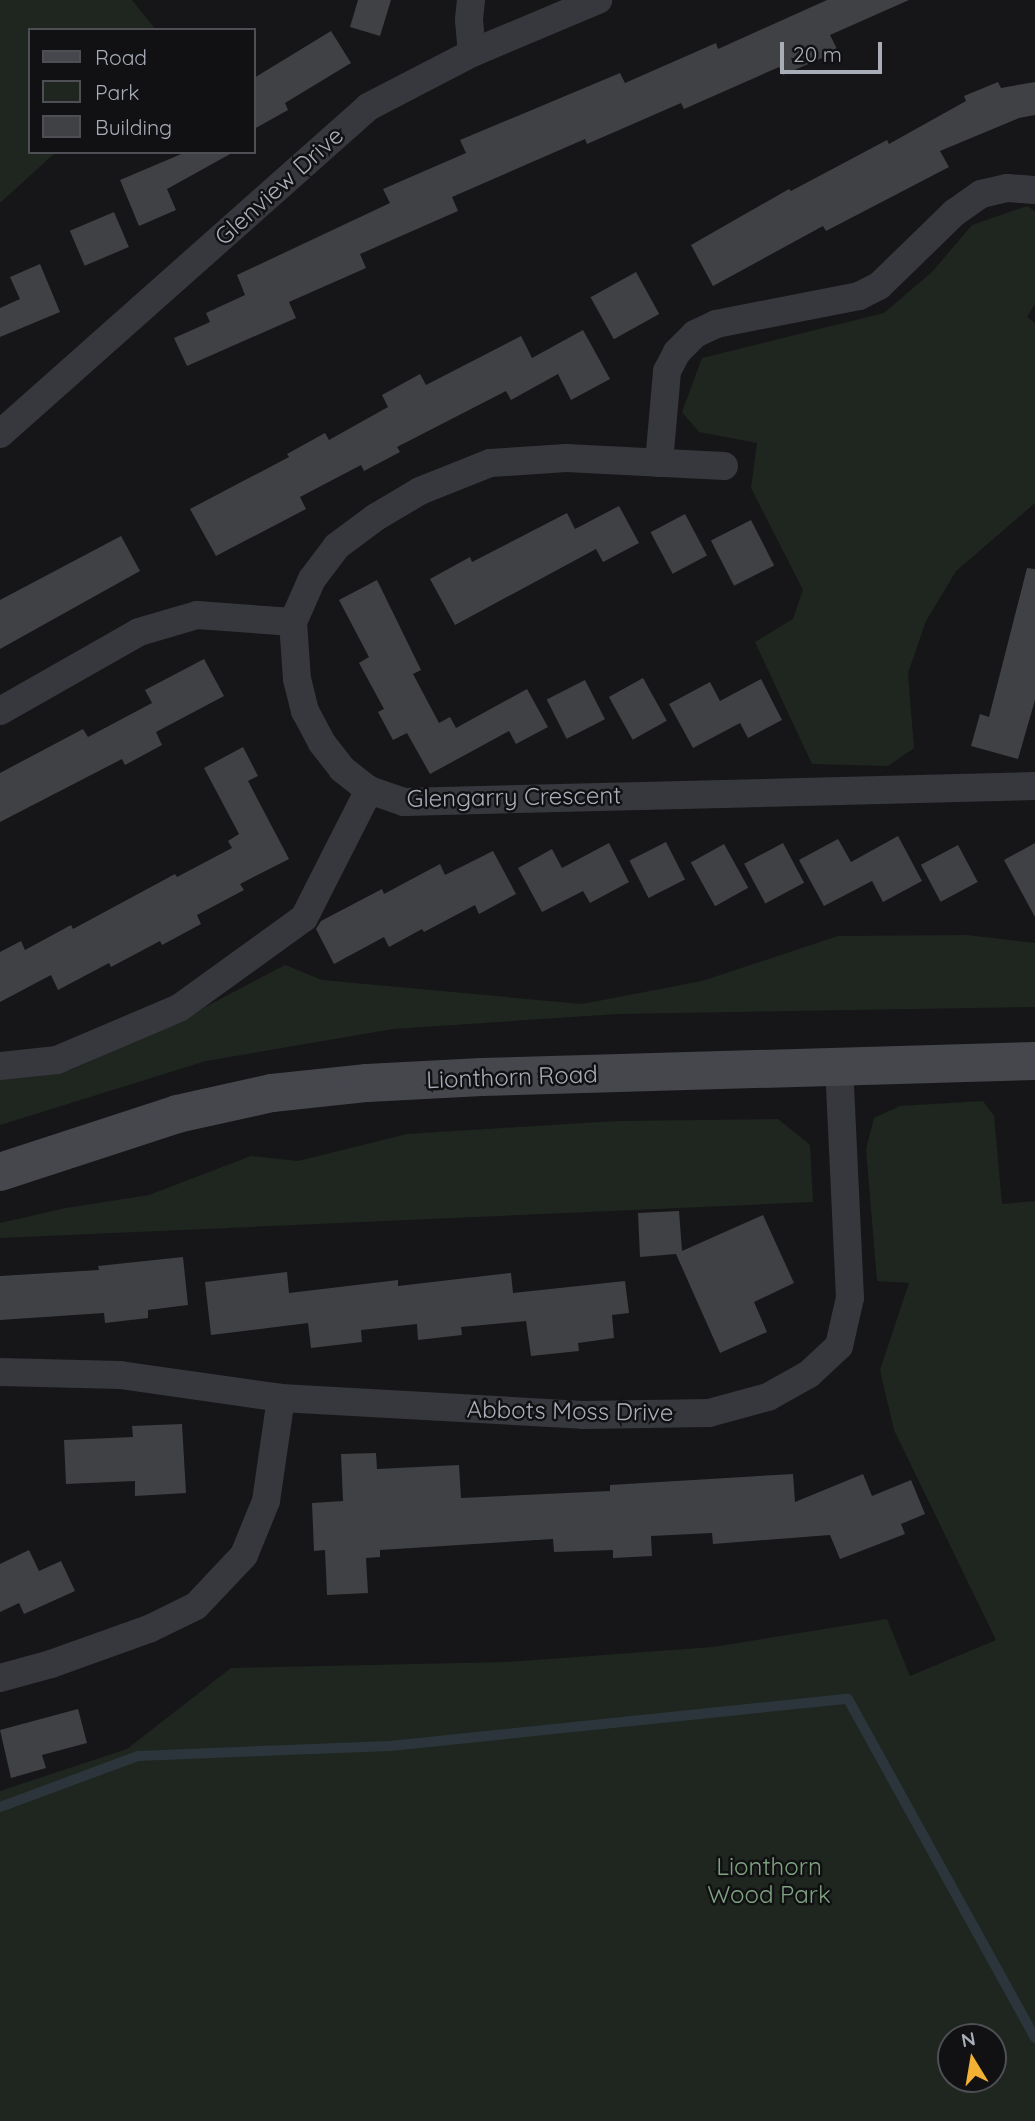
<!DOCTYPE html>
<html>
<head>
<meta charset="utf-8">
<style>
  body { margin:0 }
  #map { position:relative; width:1035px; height:2121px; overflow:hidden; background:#161618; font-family:Quicksand,sans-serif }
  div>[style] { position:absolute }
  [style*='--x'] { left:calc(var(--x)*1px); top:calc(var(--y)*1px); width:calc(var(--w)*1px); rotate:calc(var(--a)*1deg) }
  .green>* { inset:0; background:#1e261f }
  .stream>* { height:10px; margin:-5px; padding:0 5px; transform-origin:5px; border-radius:5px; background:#2c353c }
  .building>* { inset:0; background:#404145; transform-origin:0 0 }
  .street>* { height:28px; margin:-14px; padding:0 14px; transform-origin:14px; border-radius:14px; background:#37383d }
  .secondary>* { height:38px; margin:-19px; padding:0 19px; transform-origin:19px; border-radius:19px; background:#45474d }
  span { translate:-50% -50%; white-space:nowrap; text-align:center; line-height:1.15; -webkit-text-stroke:5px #111113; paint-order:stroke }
  .street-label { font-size:24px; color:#a8adb8 }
  .park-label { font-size:24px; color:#7fa381 }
  .legend { position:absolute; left:28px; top:28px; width:228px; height:126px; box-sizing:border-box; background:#111113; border:2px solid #4d4f55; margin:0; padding:9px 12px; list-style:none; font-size:21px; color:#a8adb8 }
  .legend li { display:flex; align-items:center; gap:14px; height:35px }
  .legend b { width:35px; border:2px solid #4d4f55 }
  .north { position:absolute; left:937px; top:2023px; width:70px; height:70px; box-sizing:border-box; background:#111113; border:2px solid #4d4f55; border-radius:50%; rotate:349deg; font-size:19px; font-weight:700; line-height:28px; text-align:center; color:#a8adb8 }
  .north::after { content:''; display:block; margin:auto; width:24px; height:32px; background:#f2b134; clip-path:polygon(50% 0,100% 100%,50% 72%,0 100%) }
  .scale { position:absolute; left:780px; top:42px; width:102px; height:32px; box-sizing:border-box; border:4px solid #a8adb8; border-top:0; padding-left:9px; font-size:21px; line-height:24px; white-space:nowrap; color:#a8adb8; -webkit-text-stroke:5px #111113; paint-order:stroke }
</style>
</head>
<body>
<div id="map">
  <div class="green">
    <div style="clip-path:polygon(0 0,132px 0,156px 30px,30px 30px,30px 152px,56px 152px,0 203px)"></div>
    <div style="clip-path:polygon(1027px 206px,1035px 211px,1035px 304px,1027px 317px,1035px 323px,1035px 503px,956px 571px,926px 621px,908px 673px,914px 748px,888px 766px,812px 764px,755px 642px,793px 619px,803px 590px,751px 488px,757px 443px,699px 432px,682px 412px,702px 358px,884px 313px,932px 272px,972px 225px)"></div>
    <div style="clip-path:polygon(967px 935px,1035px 943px,1035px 1007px,617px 1014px,393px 1029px,206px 1061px,0 1125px,0 1080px,71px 1070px,165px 1028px,285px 965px,322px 980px,582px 1004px,702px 981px,838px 936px)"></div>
    <div style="clip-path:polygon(evenodd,983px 1101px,994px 1116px,1002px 1204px,1035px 1201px,1035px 2121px,0 2121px,0 1791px,127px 1749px,231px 1668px,507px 1662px,713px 1647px,887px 1619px,910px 1676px,996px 1640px,894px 1430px,880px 1370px,909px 1283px,877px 1281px,866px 1149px,874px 1118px,900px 1106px,983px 1101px,951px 2037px,993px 2037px,993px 2079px,951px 2079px,951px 2037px)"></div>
    <div style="clip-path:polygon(778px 1119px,810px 1145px,813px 1202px,0 1238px,0 1223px,66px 1208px,149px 1195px,251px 1156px,298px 1161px,407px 1134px,616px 1121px)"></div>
  </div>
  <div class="stream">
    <div style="--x:0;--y:1807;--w:147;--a:-20.3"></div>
    <div style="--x:138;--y:1756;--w:252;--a:-2.3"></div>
    <div style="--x:390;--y:1746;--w:460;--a:-5.9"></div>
    <div style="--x:848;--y:1699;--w:387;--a:61.1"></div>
  </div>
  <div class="building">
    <div style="clip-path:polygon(358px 0,391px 0,380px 36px,350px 27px)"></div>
    <div style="clip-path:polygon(827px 0,909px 0,830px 35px,838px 51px,783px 75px,779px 67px,684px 109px,681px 103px,587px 144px,585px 139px,452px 197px,458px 211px,360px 254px,366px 268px,289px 302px,296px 318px,187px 366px,174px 338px,210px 322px,206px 313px,245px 295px,237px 275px,390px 203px,383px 189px,466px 153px,460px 140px,620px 73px,625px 83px,716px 43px,718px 49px)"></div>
    <div style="clip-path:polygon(331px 31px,351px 63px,285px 103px,288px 110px,254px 129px,254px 78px)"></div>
    <div style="clip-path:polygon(998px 82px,1001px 88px,1035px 82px,1035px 115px,1019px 118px,940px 151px,949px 167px,826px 231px,823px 226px,713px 286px,691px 245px,789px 189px,791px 191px,887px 140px,889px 144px,966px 101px,964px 96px)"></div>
    <div style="clip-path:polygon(186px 152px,232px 153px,167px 189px,176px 210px,139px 226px,120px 180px)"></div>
    <div style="left:114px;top:212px;width:38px;height:48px;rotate:67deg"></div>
    <div style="clip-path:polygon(40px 264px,60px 312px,0 337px,0 308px,20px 299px,10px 277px)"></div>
    <div style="left:636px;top:272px;width:48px;height:52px;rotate:61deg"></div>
    <div style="clip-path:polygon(583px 330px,610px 379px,571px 400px,558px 374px,511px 400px,506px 391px,397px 447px,400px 452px,364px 471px,361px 465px,300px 497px,306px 509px,216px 556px,190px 509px,289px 457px,287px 454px,325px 433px,329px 440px,388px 407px,382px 395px,420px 374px,426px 385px,521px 336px,532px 358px)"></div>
    <div style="clip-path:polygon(619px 506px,639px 543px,603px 562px,596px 549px,455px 625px,430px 579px,470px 557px,472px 562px,567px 513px,575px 529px)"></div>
    <div style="left:685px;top:514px;width:47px;height:39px;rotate:62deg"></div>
    <div style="left:751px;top:520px;width:51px;height:45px;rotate:63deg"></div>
    <div style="clip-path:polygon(121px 536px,140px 571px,0 649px,0 600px)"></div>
    <div style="clip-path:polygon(1027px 568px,1035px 569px,1035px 700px,1018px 759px,971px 746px,980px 714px,989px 717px)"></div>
    <div style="clip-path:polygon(377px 580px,421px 670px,413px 674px,439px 723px,450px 717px,456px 728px,527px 689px,548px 727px,516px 744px,509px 731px,430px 774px,407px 733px,393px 740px,378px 712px,384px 709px,359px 663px,369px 657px,339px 600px)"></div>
    <div style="clip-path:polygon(204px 659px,224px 696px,156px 732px,162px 745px,125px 765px,122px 759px,0 822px,0 773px,83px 729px,88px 737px,152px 703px,145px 690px)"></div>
    <div style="left:643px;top:678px;width:49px;height:39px;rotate:61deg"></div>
    <div style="clip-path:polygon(761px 679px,782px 720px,748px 738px,740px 723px,693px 748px,669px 704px,710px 682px,720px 701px)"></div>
    <div style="left:585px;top:680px;width:44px;height:43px;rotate:63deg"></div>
    <div style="clip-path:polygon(243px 747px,258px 776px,248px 781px,289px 859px,240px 884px,244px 890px,197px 915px,201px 924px,162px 945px,160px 941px,111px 967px,109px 963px,58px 990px,51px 975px,0 1002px,0 952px,21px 941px,25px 950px,71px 925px,73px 929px,175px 874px,177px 877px,232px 848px,228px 841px,239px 834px,204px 768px)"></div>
    <div style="clip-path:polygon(898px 836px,922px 881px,883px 902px,872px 881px,824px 906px,799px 860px,838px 839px,851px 862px)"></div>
    <div style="left:666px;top:842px;width:42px;height:41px;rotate:63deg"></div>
    <div style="clip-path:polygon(609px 843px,629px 882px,590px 903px,583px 891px,542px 912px,518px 868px,552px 849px,562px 868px)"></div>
    <div style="left:783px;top:843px;width:45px;height:44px;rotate:62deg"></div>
    <div style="clip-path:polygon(1035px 843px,1035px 917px,1004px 860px)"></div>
    <div style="left:724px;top:844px;width:50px;height:38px;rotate:61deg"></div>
    <div style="left:958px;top:845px;width:42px;height:42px;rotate:62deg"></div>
    <div style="clip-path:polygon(493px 851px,516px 894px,479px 914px,475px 905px,424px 932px,422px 929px,389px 947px,384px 937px,334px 964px,316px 929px,321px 921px,382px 889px,384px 894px,440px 864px,445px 875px)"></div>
    <div style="clip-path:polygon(679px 1211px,682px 1251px,763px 1215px,794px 1283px,754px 1302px,767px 1332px,720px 1353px,676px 1254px,640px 1257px,638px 1213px)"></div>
    <div style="clip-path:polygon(183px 1257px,188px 1305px,148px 1310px,148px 1318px,105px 1323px,104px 1313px,0 1320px,0 1276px,99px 1270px,98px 1266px)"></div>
    <div style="clip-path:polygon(287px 1272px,289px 1293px,398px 1280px,398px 1286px,511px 1273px,513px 1293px,625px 1281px,629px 1313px,612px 1315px,614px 1338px,578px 1343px,579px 1351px,531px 1356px,526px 1321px,461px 1327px,462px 1335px,418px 1340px,417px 1324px,361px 1330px,362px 1342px,311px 1348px,308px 1323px,211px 1335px,205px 1282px)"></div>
    <div style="clip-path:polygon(182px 1424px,186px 1493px,135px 1496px,135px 1481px,66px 1484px,64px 1440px,133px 1437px,132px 1426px)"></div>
    <div style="clip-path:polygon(376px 1453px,377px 1469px,459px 1465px,461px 1498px,610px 1491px,610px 1485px,793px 1474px,795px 1502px,863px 1474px,872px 1496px,911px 1480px,925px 1514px,901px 1524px,905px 1534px,840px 1559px,830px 1535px,713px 1544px,712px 1533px,651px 1536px,652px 1556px,613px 1558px,613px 1550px,554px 1552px,553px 1539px,380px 1550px,380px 1557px,366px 1558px,368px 1593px,327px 1595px,325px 1550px,314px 1551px,312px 1503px,343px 1501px,341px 1454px)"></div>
    <div style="clip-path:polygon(29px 1550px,39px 1571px,61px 1561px,75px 1591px,24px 1614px,19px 1603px,0 1612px,0 1564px)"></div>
    <div style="clip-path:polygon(78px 1709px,87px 1743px,42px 1755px,46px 1768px,11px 1778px,0 1730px)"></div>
  </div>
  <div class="street">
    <div style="--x:471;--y:0;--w:20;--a:96"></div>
    <div style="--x:469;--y:20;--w:33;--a:85"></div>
    <div style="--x:0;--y:434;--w:492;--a:-41.6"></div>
    <div style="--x:368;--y:107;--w:117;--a:-27.4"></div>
    <div style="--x:472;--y:53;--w:137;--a:-22.8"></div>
    <div style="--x:659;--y:463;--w:92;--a:-85"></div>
    <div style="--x:667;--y:371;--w:21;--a:-62"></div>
    <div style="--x:677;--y:352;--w:25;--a:-45"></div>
    <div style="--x:695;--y:334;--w:23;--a:-25"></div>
    <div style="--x:716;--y:324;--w:146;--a:-11.1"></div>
    <div style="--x:859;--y:296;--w:22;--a:-27"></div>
    <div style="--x:879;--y:286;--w:105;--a:-44.2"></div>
    <div style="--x:954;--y:213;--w:33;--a:-35"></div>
    <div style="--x:981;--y:194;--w:27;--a:-13"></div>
    <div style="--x:1007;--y:188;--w:28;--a:4"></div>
    <div style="--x:724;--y:466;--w:158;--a:-177.1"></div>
    <div style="--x:566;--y:458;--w:76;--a:176.2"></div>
    <div style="--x:490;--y:463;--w:75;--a:158.2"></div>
    <div style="--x:420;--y:491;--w:51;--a:149.4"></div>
    <div style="--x:376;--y:517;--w:49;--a:143.4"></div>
    <div style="--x:337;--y:546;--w:41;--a:127.1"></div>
    <div style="--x:312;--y:579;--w:47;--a:113.8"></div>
    <div style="--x:293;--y:622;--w:57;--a:86"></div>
    <div style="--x:297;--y:679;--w:33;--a:76"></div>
    <div style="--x:305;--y:711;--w:36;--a:62"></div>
    <div style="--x:322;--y:743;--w:33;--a:52"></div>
    <div style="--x:342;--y:769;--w:34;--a:38"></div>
    <div style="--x:369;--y:790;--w:37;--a:19"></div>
    <div style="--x:404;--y:802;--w:631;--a:-1.45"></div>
    <div style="--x:0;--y:711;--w:160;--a:-29.6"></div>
    <div style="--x:139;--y:632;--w:60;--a:-16.3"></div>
    <div style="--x:197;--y:615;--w:96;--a:4.2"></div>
    <div style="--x:0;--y:1066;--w:57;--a:-6"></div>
    <div style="--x:57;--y:1060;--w:133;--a:-23.1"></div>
    <div style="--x:179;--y:1008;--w:154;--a:-35.8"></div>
    <div style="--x:304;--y:918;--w:144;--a:-63.1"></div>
    <div style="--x:0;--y:1372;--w:120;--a:1.4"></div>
    <div style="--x:120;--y:1375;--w:163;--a:8.1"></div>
    <div style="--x:281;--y:1398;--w:302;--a:3.2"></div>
    <div style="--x:583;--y:1415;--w:126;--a:-0.9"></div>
    <div style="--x:709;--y:1413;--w:61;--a:-15.2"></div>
    <div style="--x:768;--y:1397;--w:47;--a:-29.3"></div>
    <div style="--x:809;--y:1374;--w:41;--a:-43"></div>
    <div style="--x:839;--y:1346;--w:49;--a:-77.1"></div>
    <div style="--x:850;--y:1298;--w:233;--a:-92.7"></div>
    <div style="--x:0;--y:1678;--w:53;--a:-15.4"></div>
    <div style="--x:51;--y:1664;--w:104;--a:-19.7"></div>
    <div style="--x:149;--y:1629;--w:52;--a:-26.1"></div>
    <div style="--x:196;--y:1606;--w:70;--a:-46.7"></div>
    <div style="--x:244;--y:1555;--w:58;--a:-67.8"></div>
    <div style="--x:266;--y:1501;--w:104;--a:-81.7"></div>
  </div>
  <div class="secondary">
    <div style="--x:0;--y:1172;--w:186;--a:-18.1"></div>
    <div style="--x:177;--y:1114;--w:97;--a:-12.5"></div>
    <div style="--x:272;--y:1093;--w:96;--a:-6"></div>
    <div style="--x:367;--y:1083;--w:115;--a:-3"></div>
    <div style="--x:482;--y:1077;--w:553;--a:-1.66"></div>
  </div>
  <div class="street-label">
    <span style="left:279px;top:186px;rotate:-42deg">Glenview Drive</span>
    <span style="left:514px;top:797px;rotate:-1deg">Glengarry Crescent</span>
    <span style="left:512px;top:1077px;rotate:-2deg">Lionthorn Road</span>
    <span style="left:570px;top:1411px;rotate:1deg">Abbots Moss Drive</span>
  </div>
  <div class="park-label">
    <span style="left:769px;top:1881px">Lionthorn<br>Wood Park</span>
  </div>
  <ul class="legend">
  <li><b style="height:9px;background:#45474d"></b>Road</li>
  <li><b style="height:19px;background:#1e261f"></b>Park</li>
  <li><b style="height:19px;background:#404145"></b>Building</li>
  </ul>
  <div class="north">N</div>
  <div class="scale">20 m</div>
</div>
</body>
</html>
